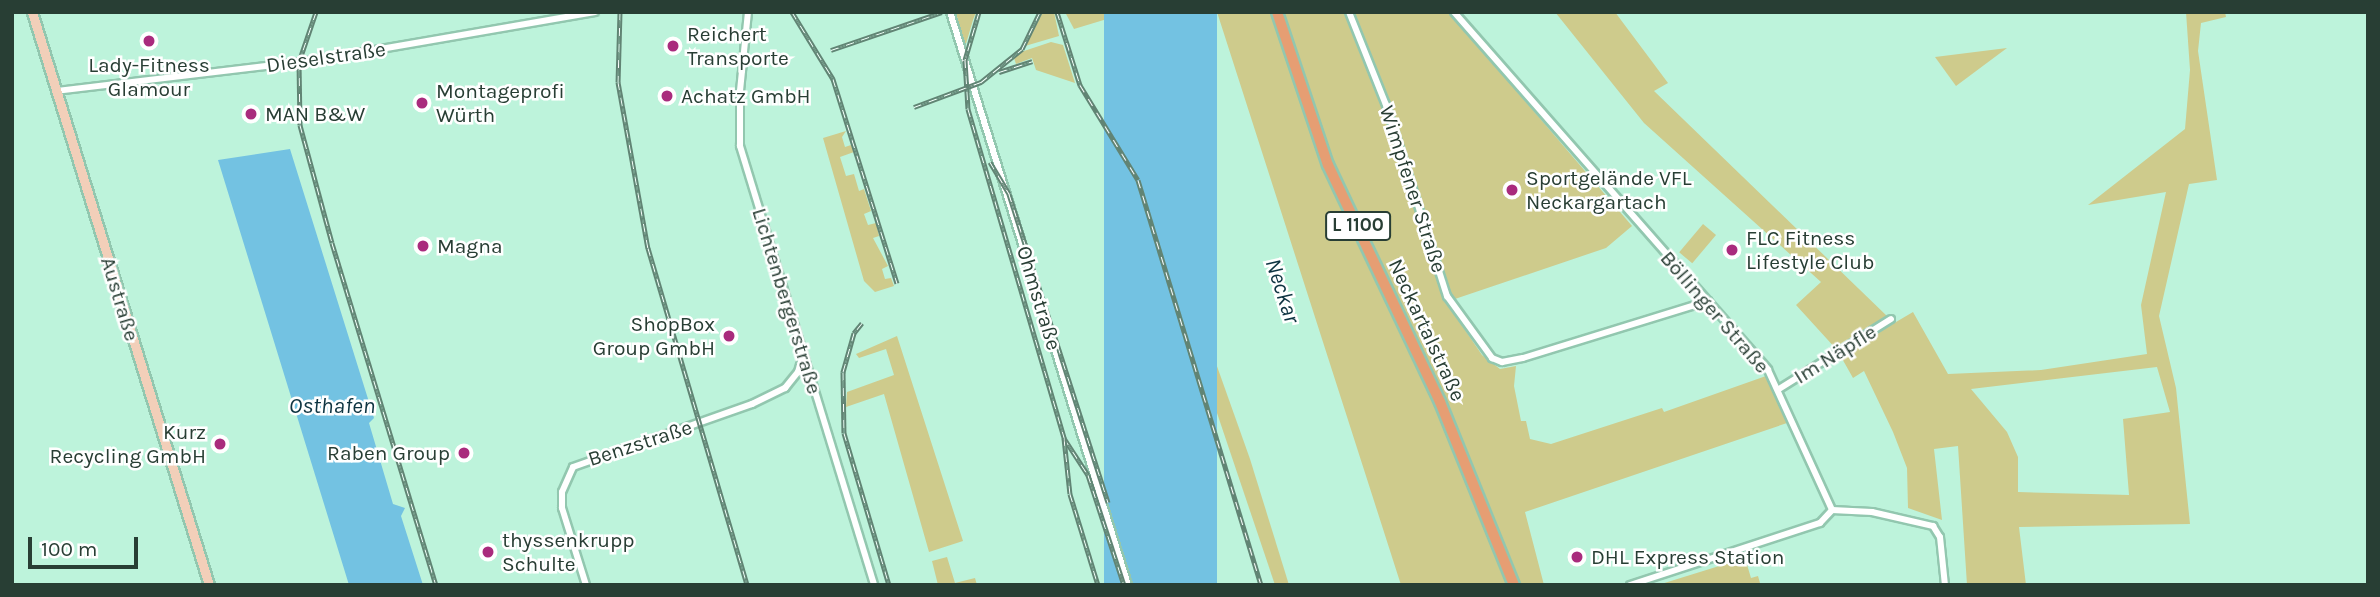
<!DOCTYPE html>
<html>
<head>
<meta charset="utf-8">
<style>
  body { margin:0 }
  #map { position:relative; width:2380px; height:597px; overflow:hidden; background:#bdf3db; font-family:Karla,sans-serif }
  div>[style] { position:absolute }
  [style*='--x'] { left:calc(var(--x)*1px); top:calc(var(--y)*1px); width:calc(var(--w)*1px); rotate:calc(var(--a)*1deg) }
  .green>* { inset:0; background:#cecb8c; transform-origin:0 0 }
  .water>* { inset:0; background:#73c2e2; transform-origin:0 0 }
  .roads { filter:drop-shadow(2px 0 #92c7af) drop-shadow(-2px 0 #92c7af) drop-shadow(0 2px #92c7af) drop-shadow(0 -2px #92c7af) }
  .street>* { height:6px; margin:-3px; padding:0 3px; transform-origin:3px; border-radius:3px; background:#fff }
  .secondary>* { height:9px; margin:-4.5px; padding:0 4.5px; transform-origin:4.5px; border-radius:4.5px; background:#f2cfb9 }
  .primary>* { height:10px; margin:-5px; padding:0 5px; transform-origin:5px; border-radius:5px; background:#e69e73 }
  .rail>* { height:5px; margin-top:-2.5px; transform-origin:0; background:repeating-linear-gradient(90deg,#fff 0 8px,#618474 0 16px); box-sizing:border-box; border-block:2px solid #618474 }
  .dots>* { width:19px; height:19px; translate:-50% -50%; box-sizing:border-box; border:4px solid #fff; border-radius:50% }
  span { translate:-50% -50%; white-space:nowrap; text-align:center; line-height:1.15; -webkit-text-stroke:5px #fff; paint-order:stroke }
  .shield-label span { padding:2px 5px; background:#fff; border:2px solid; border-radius:5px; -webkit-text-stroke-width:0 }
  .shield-label { font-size:19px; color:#283e34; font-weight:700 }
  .poi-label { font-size:21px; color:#283e34 }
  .left { translate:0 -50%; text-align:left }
  .right { translate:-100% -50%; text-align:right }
  .street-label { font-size:21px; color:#283e34 }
  .water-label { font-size:23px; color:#0e3441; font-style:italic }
  .frame { position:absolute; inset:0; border:14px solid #283e34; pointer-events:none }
  .scale { position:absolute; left:28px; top:537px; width:110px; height:32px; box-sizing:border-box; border:4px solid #283e34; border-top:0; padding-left:9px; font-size:21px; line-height:24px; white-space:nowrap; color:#283e34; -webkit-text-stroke:5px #fff; paint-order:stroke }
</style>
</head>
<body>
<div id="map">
  <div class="green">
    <div style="clip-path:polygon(976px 12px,973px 20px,965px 47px,956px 13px)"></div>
    <div style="clip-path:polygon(1043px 12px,1054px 12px,1059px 36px,1025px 46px)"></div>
    <div style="clip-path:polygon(1065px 12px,1104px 12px,1107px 19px,1074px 29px)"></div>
    <div style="clip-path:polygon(1217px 12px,1449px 12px,1632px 226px,1606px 248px,1446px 302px,1482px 355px,1500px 369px,1516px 366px,1514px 386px,1521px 421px,1526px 421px,1530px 439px,1551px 444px,1662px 408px,1664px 412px,1766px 376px,1787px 423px,1525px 512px,1544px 585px,1401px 585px)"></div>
    <div style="clip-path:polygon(1555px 12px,1615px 12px,1668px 83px,1654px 91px,1888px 317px,1837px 350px,1796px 305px,1821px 282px,1644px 123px)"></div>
    <div style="clip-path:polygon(evenodd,2186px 12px,2225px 12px,2226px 17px,2201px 23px,2198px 51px,2217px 180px,2189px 184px,2159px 316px,2176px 388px,2190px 524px,2019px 527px,2026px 585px,1967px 585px,1958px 446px,1934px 449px,1942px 520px,1908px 508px,1907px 468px,1893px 432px,1864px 371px,1853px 378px,1840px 355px,1913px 312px,1948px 374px,2041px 370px,2147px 354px,2141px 305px,2166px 192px,2088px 205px,2185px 129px,2190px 70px,2186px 12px,2157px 367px,2170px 412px,2123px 419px,2129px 495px,2018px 492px,2018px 457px,2007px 432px,1971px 389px,2157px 367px)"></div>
    <div style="clip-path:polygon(1051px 42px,1063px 45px,1075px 83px,1036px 70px,1032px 58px,1016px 64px,1014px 58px,1024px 51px)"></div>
    <div style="clip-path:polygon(2007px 48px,1956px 86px,1935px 57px)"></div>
    <div style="clip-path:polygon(846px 131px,842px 137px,845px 147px,851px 145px,854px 152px,840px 157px,846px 176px,854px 174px,859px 191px,864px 189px,871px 211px,864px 214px,868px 225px,876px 223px,879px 236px,873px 238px,888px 266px,882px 269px,885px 279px,891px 278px,894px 286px,875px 292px,864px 281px,823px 138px)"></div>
    <div style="left:1703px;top:224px;width:17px;height:37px;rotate:40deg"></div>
    <div style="clip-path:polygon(897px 336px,963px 541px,929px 552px,884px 394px,846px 407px,847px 392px,894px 375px,886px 349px,859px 358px,856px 354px)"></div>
    <div style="clip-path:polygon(1213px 355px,1250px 459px,1289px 585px,1275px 585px,1217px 413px,1205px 362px)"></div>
    <div style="clip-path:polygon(947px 557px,955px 583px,975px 578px,977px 585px,938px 585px,932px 561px)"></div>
    <div style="clip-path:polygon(1745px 558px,1751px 578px,1758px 576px,1760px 583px,1756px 585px,1658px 585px)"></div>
  </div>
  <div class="water">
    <div style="left:1104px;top:12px;width:113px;height:602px"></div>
    <div style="clip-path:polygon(290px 149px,374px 418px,369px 423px,393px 504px,405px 508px,401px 516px,423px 585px,349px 585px,218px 160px)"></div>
  </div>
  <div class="roads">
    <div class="street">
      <div style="--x:748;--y:12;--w:79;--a:95.8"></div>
      <div style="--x:740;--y:91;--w:55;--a:90"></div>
      <div style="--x:740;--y:146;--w:459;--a:73"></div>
      <div style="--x:950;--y:12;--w:600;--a:72.74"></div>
      <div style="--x:1349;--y:12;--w:100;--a:68.3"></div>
      <div style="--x:1386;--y:105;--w:201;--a:72.3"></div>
      <div style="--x:1447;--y:296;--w:77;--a:54"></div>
      <div style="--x:1492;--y:358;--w:11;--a:22"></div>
      <div style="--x:1502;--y:362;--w:21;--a:-11"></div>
      <div style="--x:1523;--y:358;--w:194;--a:-17.1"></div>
      <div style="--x:1454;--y:12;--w:476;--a:48.7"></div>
      <div style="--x:1768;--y:370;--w:154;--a:65.4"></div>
      <div style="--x:56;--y:91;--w:263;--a:-6.8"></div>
      <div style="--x:317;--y:60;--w:282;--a:-9.8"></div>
      <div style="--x:1779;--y:389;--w:132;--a:-32"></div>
      <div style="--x:1832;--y:510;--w:40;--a:2.9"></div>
      <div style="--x:1872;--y:512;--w:63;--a:12.9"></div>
      <div style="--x:1933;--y:526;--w:13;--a:58"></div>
      <div style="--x:1940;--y:537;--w:48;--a:84.1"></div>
      <div style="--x:586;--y:585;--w:81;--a:-107.3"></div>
      <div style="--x:562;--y:508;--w:16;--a:-90"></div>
      <div style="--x:562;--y:492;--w:27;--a:-66"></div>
      <div style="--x:573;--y:467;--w:190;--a:-19.4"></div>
      <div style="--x:752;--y:404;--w:37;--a:-26"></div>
      <div style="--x:785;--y:388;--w:21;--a:-51"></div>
      <div style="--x:798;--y:372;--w:18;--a:-74"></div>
      <div style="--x:1630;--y:585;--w:200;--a:-18.1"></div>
      <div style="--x:1820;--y:523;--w:18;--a:-47"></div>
    </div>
    <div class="secondary">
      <div style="--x:32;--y:12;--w:600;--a:72.83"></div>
    </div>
    <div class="primary">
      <div style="--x:1277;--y:12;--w:161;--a:71.6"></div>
      <div style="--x:1328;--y:165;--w:262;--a:64.7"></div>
      <div style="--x:1440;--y:402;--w:197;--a:68"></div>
    </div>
  </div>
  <div class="rail">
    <div style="--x:316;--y:12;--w:53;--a:108.8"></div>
    <div style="--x:299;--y:62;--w:63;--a:89.1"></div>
    <div style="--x:300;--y:125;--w:122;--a:74.8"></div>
    <div style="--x:332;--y:243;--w:357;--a:73.1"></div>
    <div style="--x:620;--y:12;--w:70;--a:91.6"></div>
    <div style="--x:618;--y:82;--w:169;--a:79.8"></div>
    <div style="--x:648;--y:248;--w:351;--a:73.6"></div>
    <div style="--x:792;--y:12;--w:79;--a:58.5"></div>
    <div style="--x:833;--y:79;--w:214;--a:72.6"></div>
    <div style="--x:979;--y:12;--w:50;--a:106.3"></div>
    <div style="--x:965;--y:60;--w:49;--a:86.5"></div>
    <div style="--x:968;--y:109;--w:343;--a:73.7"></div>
    <div style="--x:1064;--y:438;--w:44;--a:57"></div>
    <div style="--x:1088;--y:475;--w:116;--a:71.9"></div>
    <div style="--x:1057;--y:12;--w:77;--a:72.5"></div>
    <div style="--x:1080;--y:85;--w:111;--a:58.6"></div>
    <div style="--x:1138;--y:180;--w:423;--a:73.1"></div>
    <div style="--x:831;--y:50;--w:117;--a:-18.9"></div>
    <div style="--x:999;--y:72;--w:35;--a:-18"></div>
    <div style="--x:914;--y:107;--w:72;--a:-20.5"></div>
    <div style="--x:981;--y:82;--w:53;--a:-38.8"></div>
    <div style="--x:1022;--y:49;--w:41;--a:-64.1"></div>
    <div style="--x:990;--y:162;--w:37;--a:59"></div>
    <div style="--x:1009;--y:194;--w:324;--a:72.2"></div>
    <div style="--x:862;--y:323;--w:13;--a:129"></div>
    <div style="--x:854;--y:333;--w:41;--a:105.8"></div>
    <div style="--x:843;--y:372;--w:61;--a:89.1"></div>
    <div style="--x:844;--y:433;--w:159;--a:73.5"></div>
    <div style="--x:1064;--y:438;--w:56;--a:83.9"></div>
    <div style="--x:1070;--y:494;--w:95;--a:72.9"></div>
  </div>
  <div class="dots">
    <div style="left:149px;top:41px;background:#a92b7d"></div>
    <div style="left:673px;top:46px;background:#a92b7d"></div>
    <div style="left:667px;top:96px;background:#a92b7d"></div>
    <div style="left:422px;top:103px;background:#a92b7d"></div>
    <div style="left:251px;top:114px;background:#a92b7d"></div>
    <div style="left:1512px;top:190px;background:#a92b7d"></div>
    <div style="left:423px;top:246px;background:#a92b7d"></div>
    <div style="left:1732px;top:250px;background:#a92b7d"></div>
    <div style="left:729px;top:336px;background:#a92b7d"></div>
    <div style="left:220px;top:444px;background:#a92b7d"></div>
    <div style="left:464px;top:453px;background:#a92b7d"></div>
    <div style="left:488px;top:552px;background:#a92b7d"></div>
    <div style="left:1577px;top:557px;background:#a92b7d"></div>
  </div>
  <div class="shield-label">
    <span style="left:1358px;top:226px">L 1100</span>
  </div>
  <div class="poi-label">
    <span class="left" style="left:687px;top:46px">Reichert<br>Transporte</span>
    <span style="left:149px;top:77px">Lady-Fitness<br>Glamour</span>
    <span class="left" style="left:436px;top:103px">Montageprofi<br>Würth</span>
    <span class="left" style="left:681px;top:96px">Achatz GmbH</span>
    <span class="left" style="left:265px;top:114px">MAN B&amp;W</span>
    <span class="left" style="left:1526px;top:190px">Sportgelände VFL<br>Neckargartach</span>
    <span class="left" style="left:1746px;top:250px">FLC Fitness<br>Lifestyle Club</span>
    <span class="left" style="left:437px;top:246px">Magna</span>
    <span class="right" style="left:715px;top:336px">ShopBox<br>Group GmbH</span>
    <span class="right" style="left:206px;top:444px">Kurz<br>Recycling GmbH</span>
    <span class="right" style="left:450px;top:453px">Raben Group</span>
    <span class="left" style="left:502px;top:552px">thyssenkrupp<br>Schulte</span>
    <span class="left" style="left:1591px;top:557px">DHL Express Station</span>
  </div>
  <div class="street-label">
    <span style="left:326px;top:57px;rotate:-8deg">Dieselstraße</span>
    <span style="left:1413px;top:189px;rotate:72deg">Wimpfener Straße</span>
    <span style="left:1039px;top:298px;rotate:73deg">Ohmstraße</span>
    <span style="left:120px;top:299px;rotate:73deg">Austraße</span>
    <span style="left:787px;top:301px;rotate:73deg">Lichtenbergerstraße</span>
    <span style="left:1715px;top:312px;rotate:49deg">Böllinger Straße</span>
    <span style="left:1427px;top:330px;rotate:65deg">Neckartalstraße</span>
    <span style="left:1835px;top:354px;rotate:-32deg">Im Näpfle</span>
    <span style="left:640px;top:443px;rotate:-18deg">Benzstraße</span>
  </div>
  <div class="water-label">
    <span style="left:1282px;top:291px;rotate:72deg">Neckar</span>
    <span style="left:332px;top:406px">Osthafen</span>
  </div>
  <div class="frame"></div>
  <div class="scale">100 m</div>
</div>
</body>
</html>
